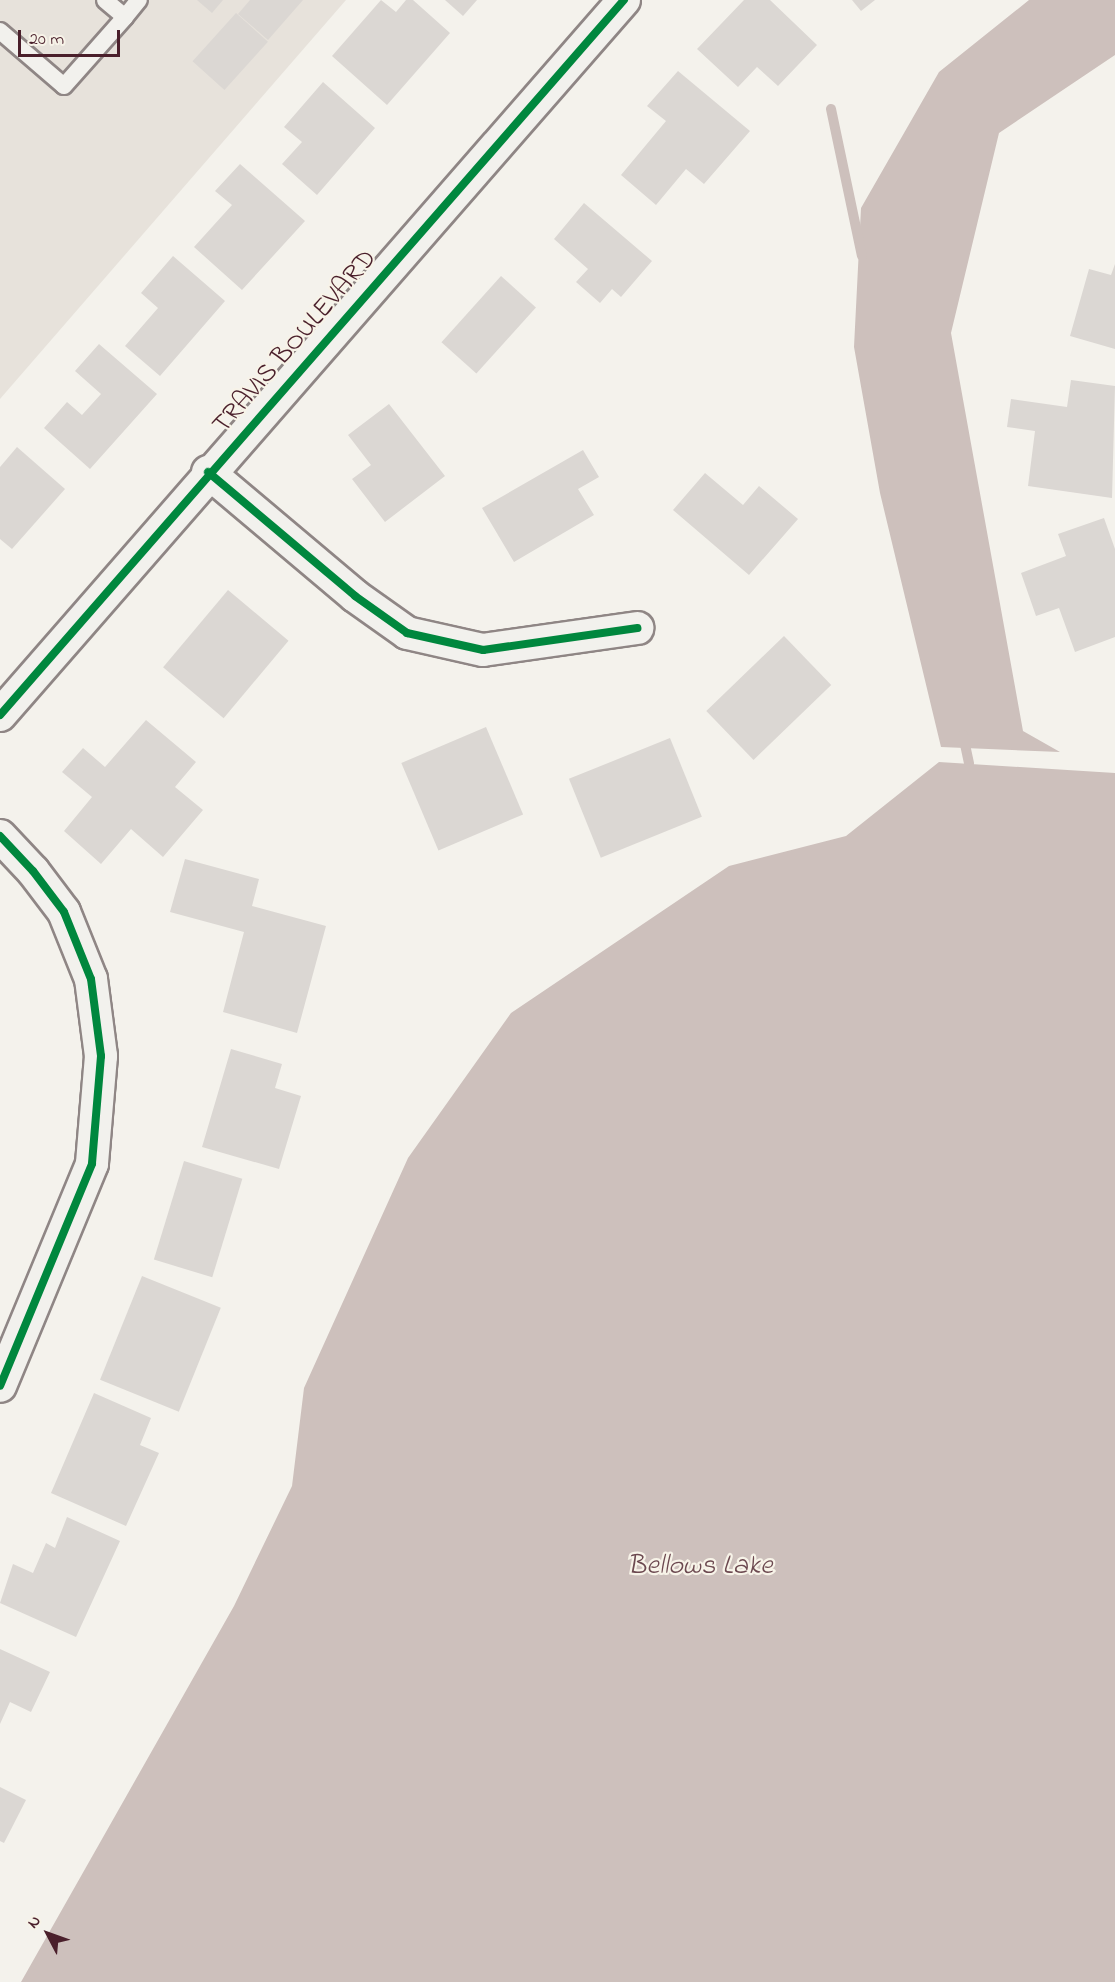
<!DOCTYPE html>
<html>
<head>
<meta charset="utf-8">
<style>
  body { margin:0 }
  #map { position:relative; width:1115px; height:1982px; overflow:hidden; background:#f4f2ec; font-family:"Indie Flower",sans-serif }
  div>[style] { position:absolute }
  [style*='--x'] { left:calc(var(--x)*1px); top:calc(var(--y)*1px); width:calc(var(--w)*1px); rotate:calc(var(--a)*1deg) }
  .built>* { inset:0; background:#e7e2db }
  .water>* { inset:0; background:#cdc0bc }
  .stream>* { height:10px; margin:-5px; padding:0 5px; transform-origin:5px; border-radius:5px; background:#cdc0bc }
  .building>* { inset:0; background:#dbd7d3; transform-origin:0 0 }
  .roads { filter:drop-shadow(2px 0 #8f8685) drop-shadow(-2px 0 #8f8685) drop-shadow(0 2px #8f8685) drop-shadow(0 -2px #8f8685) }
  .service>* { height:16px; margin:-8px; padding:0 8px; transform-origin:8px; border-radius:8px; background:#f2f1ed }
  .minor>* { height:32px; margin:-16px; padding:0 16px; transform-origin:16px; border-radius:16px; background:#f2f1ed }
  .cycleway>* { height:8px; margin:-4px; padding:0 4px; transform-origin:4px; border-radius:4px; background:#00873e }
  span { translate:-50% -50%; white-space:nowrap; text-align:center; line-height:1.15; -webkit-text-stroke:4.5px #f7f3e8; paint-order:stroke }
  .street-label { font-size:27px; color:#4a1f2b }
  .water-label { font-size:28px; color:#6c4950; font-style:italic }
  .north { position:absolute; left:18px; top:1904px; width:60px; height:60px; -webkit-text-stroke:4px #f7f3e8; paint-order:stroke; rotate:311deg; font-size:16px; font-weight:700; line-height:24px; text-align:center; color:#4a1f2b }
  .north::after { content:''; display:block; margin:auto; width:21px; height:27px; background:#4a1f2b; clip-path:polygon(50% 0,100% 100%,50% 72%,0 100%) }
  .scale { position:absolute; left:18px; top:30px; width:102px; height:27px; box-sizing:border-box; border:3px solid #4a1f2b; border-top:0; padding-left:8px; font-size:18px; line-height:21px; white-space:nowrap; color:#4a1f2b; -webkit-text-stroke:4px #f7f3e8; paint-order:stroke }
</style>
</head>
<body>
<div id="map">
  <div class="built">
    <div style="clip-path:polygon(0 0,346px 0,0 399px)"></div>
  </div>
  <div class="water">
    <div style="clip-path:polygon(1029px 0,1115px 0,1115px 55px,999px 133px,951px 333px,1023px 731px,1060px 752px,941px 747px,880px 493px,854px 347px,861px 208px,939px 72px)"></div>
    <div style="clip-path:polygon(939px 762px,1115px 773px,1115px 1982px,21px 1982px,234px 1606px,292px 1486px,304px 1388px,408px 1158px,511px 1013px,729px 866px,846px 836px)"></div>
  </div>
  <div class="stream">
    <div style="--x:831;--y:109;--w:150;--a:78.1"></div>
    <div style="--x:963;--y:735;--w:29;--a:78"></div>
  </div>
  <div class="building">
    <div style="clip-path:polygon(197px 0,223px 0,212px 13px)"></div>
    <div style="clip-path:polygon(250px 0,303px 0,268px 40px,238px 14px)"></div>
    <div style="clip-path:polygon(381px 0,396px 12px,406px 0,413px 0,450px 33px,387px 105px,332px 56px)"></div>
    <div style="clip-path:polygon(445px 0,477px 0,463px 16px)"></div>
    <div style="clip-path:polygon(744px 0,770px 0,817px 45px,778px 86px,757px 67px,738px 87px,697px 49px)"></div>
    <div style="clip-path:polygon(852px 0,875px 0,861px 11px)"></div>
    <div style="left:236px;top:13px;width:43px;height:65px;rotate:42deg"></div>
    <div style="clip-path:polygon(678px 71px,750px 131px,704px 184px,686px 169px,656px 205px,621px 175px,666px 121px,647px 106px)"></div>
    <div style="clip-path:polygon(323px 82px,375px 128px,317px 195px,282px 164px,302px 142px,284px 127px)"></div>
    <div style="clip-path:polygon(240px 164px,305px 221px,242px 290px,194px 247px,232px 205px,215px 191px)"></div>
    <div style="clip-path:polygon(584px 203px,652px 261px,621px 297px,612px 289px,600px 303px,576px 282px,588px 269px,554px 239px)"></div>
    <div style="clip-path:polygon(173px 256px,225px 301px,160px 376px,125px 346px,158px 308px,141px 293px)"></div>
    <div style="clip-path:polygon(1115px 264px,1115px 349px,1070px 336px,1089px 269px,1111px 275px)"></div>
    <div style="left:501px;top:276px;width:47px;height:89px;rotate:42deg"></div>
    <div style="clip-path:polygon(99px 344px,157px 394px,90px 469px,44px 428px,67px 402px,82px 415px,101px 394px,75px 371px)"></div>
    <div style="clip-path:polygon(1071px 380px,1115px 386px,1112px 498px,1028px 486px,1035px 431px,1007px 427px,1011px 399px,1067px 407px)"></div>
    <div style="clip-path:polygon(389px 404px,445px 476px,385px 522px,352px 479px,371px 465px,348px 435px)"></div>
    <div style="clip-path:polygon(17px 447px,65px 489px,12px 549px,0 539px,0 467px)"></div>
    <div style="clip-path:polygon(583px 450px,599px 477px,578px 489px,594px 515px,514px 562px,482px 508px)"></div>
    <div style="clip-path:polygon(705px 473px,743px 505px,759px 486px,798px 519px,749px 575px,673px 510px)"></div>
    <div style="clip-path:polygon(1104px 518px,1115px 549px,1115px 637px,1075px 652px,1059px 608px,1036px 616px,1021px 573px,1066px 556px,1058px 534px)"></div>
    <div style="left:228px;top:590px;width:79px;height:101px;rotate:40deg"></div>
    <div style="left:784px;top:636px;width:68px;height:108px;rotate:46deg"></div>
    <div style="clip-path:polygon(146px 720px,196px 762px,175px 787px,203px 810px,163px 857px,131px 829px,101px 864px,64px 831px,92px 797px,62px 772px,83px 748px,105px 767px)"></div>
    <div style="left:486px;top:727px;width:95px;height:92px;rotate:67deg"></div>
    <div style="left:670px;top:738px;width:85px;height:109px;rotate:68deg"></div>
    <div style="clip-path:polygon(185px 859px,259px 879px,252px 906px,326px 926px,297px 1033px,223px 1012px,244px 932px,170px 912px)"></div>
    <div style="clip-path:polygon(231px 1049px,282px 1064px,275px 1088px,301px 1096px,279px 1169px,202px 1147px)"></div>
    <div style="left:184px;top:1161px;width:61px;height:103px;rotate:17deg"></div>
    <div style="left:142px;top:1276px;width:85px;height:112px;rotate:22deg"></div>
    <div style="clip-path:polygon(94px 1393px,151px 1418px,140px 1445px,159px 1453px,126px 1526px,51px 1493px)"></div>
    <div style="clip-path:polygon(67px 1517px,120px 1541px,76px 1637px,0 1603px,13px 1564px,33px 1573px,46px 1543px,55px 1548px)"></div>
    <div style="clip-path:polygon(0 1649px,50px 1672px,31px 1712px,10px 1702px,0 1724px)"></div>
    <div style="clip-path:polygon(0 1787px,26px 1800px,4px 1843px,0 1841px)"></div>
  </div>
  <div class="roads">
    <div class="service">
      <div style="--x:125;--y:17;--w:22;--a:-51"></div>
      <div style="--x:0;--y:31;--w:84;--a:40.7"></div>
      <div style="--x:64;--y:86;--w:92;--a:-48.5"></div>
      <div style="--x:125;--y:17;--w:26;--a:-140"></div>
    </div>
    <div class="minor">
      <div style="--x:208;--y:472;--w:192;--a:40.1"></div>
      <div style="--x:355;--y:596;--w:64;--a:35.4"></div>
      <div style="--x:407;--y:633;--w:78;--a:12.6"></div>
      <div style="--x:483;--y:650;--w:156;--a:-8.1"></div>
      <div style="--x:0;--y:715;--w:949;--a:-48.89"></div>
      <div style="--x:0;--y:836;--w:48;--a:46.7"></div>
      <div style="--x:33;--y:871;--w:51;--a:52.9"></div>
      <div style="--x:64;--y:912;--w:72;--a:68.1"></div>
      <div style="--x:91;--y:979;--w:78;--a:82.6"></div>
      <div style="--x:101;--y:1056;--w:108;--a:94.8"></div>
      <div style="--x:92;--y:1164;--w:240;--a:112.5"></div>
    </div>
  </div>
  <div class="cycleway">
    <div style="--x:208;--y:472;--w:192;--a:40.1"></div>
    <div style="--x:355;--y:596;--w:64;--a:35.4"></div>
    <div style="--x:407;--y:633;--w:78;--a:12.6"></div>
    <div style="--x:483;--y:650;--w:156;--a:-8.1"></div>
    <div style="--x:0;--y:715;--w:949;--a:-48.89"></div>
    <div style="--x:0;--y:836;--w:48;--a:46.7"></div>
    <div style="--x:33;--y:871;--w:51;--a:52.9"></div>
    <div style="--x:64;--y:912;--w:72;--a:68.1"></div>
    <div style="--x:91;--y:979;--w:78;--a:82.6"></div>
    <div style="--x:101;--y:1056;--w:108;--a:94.8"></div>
    <div style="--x:92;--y:1164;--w:240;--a:112.5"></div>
  </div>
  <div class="street-label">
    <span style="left:295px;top:342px;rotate:-49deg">TRAVIS BOULEVARD</span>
  </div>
  <div class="water-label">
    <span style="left:700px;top:1567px">Bellows Lake</span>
  </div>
  <div class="north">N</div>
  <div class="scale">20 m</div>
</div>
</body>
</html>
